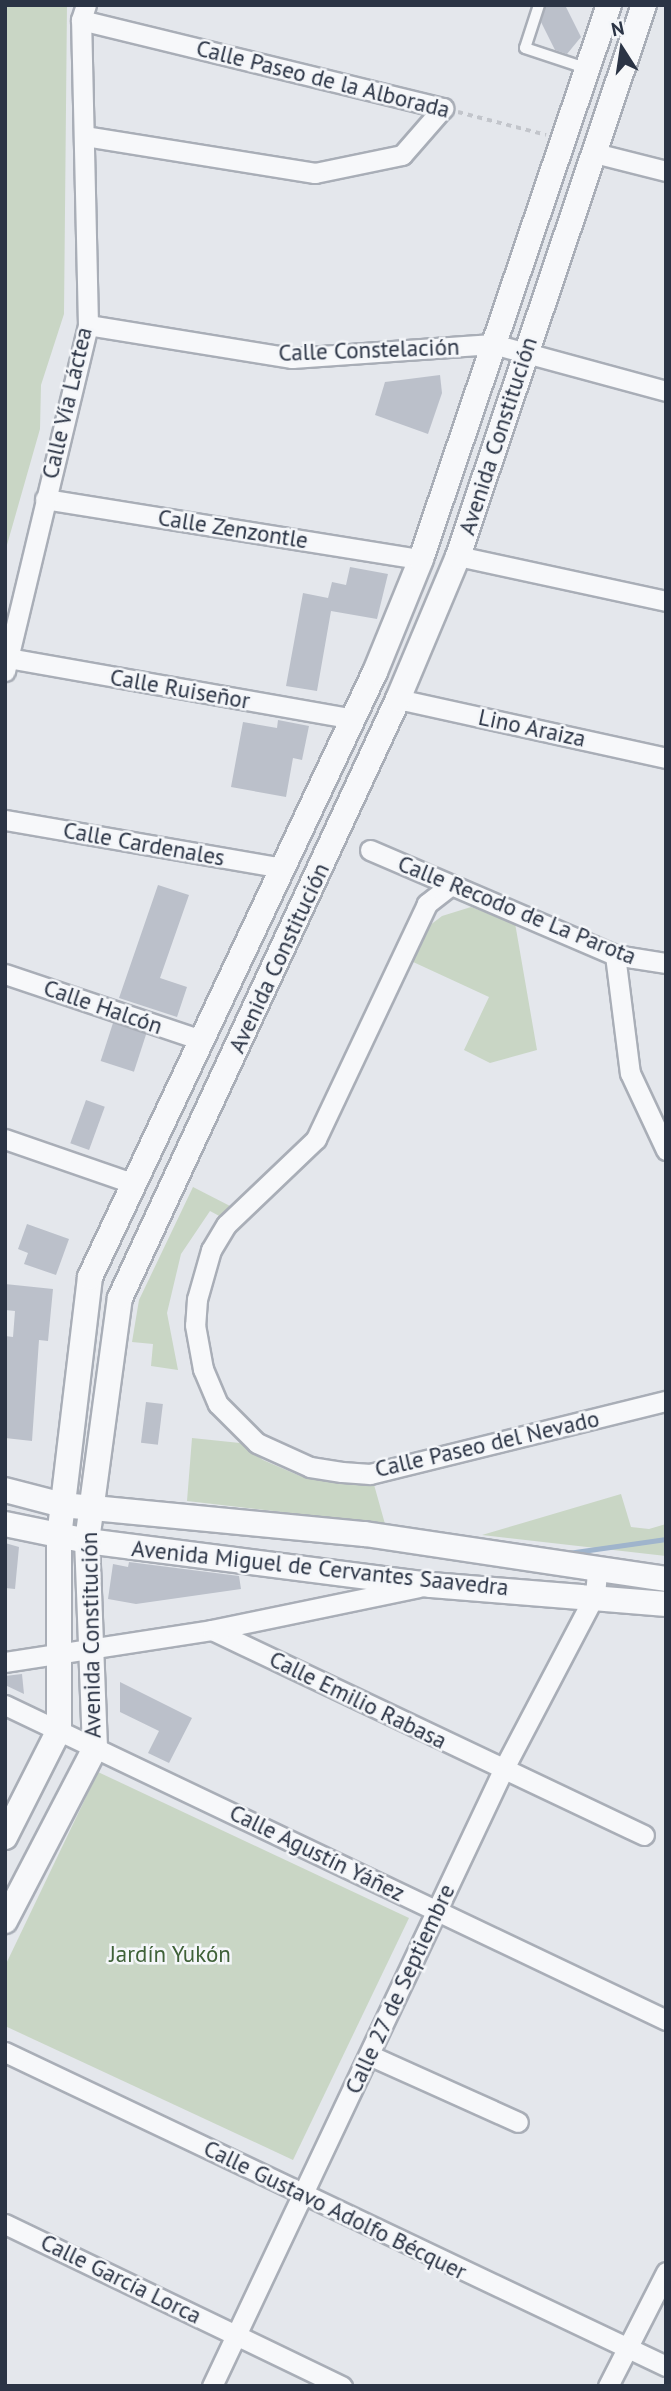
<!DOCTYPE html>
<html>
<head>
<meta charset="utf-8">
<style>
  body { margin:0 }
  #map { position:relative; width:671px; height:2391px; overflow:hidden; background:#e4e7ec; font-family:"PT Sans",sans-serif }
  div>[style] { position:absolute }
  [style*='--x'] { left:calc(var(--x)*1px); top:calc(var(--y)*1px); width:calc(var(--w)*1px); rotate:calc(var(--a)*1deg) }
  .green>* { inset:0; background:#c9d6c5 }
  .stream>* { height:5px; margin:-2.5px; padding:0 2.5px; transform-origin:2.5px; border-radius:2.5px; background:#9fb4cc }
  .building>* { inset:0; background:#bbc0ca; transform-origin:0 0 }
  .path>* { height:3.5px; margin-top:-1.75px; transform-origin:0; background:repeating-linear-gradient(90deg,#c2c5cb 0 5px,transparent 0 10px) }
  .roads { filter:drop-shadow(2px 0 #a9aeb7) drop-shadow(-2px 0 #a9aeb7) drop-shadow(0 2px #a9aeb7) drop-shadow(0 -2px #a9aeb7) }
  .service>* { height:10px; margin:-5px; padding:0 5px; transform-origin:5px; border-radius:5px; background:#f7f8fa }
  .minor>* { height:19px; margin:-9.5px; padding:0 9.5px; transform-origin:9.5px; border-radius:9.5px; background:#f7f8fa }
  .tertiary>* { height:24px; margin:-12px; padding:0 12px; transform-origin:12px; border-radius:12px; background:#f7f8fa }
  span { translate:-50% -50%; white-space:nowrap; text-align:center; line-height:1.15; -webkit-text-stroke:5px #f4f6f9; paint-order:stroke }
  .street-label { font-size:23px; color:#2b3445 }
  .park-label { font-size:23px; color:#3f6138 }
  .frame { position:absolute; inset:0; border:7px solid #2b3445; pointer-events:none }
  .north { position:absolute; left:587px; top:14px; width:70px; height:70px; -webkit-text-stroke:5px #f4f6f9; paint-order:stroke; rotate:348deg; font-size:19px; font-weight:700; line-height:28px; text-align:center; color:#2b3445 }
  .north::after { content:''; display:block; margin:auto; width:24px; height:32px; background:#2b3445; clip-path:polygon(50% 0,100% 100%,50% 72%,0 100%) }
</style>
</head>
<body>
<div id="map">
  <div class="green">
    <div style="clip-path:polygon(5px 5px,67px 5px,64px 314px,41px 385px,40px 429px,5px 552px)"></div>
    <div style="clip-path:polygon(471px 907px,515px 923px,537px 1050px,490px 1063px,464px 1050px,489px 997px,411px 961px,429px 926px,442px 916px)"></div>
    <div style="clip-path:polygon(193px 1187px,232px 1207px,223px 1218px,210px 1211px,181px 1254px,167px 1313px,178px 1370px,151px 1366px,153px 1344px,132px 1342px,139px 1300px)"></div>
    <div style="clip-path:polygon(192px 1438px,240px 1443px,263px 1460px,300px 1476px,335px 1482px,373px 1481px,385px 1524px,187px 1501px)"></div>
    <div style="clip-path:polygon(621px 1494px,631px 1527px,649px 1529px,666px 1524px,666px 1556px,482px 1535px)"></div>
    <div style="clip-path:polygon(98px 1772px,409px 1918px,293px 2160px,5px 2026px,5px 1966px)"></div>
  </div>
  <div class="stream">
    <div style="--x:568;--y:1553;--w:99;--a:-8.1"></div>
  </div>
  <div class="building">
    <div style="clip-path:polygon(546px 5px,565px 5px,581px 37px,567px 54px,555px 50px,541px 22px)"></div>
    <div style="clip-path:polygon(440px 375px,442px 393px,428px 434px,375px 415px,385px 382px)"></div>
    <div style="clip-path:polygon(350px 567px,388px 574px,377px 619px,331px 611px,317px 691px,286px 686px,303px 593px,328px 598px,332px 582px,346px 585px)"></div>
    <div style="clip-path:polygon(278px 720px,309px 726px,302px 760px,293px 758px,286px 797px,231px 787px,243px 722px,277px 728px)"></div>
    <div style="clip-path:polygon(158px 885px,189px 895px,160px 978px,187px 987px,177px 1017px,119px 998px)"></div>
    <div style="left:113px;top:1023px;width:35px;height:40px;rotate:18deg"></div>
    <div style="left:86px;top:1100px;width:20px;height:46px;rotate:20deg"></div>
    <div style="clip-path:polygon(27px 1224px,69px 1239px,56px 1275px,24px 1264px,28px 1253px,18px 1249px)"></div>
    <div style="clip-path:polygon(5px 1284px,53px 1289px,48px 1341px,39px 1340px,32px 1441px,5px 1438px,5px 1336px,13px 1337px,15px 1311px,5px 1310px)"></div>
    <div style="left:146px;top:1402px;width:17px;height:41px;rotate:7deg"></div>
    <div style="clip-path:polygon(5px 1543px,19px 1547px,15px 1589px,5px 1588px)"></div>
    <div style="clip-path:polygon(129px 1562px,239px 1576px,241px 1589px,136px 1604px,108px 1599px,113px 1564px,128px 1567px)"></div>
    <div style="clip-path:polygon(22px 1674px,24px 1694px,5px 1685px,5px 1676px)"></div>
    <div style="clip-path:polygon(120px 1682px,192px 1718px,169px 1763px,148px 1753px,159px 1731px,120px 1712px)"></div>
  </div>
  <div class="path">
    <div style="--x:458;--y:112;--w:91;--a:14.6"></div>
  </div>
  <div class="roads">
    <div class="service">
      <div style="--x:539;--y:5;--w:45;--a:108"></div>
      <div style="--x:525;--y:48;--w:66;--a:18.4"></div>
    </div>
    <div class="minor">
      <div style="--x:81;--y:20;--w:373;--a:13.7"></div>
      <div style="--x:443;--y:108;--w:62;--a:131.1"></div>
      <div style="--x:402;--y:155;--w:89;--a:168.3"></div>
      <div style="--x:315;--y:173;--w:234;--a:-170.9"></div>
      <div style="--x:595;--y:153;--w:73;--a:14.2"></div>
      <div style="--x:88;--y:325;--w:207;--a:9.2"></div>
      <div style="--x:292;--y:358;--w:201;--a:-4"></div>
      <div style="--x:493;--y:344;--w:179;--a:15.2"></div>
      <div style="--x:45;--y:499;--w:381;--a:9.1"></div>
      <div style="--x:458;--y:556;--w:213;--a:12.2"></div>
      <div style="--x:8;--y:658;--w:350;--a:10"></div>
      <div style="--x:5;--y:671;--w:356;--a:-76.5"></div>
      <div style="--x:88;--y:325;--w:305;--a:-91.3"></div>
      <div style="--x:81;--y:20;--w:16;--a:-72"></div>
      <div style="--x:398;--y:699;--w:274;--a:12.4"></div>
      <div style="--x:5;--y:820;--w:282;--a:9.8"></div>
      <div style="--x:370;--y:850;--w:267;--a:23.2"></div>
      <div style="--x:615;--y:955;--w:52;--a:8.9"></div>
      <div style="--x:451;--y:885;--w:31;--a:142"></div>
      <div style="--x:427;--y:904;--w:260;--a:115.3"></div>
      <div style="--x:316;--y:1139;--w:124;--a:136.3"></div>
      <div style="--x:226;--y:1225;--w:29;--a:121"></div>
      <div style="--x:211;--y:1250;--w:51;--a:105.9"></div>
      <div style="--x:197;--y:1299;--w:26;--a:94"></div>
      <div style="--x:195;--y:1325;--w:45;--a:79.7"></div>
      <div style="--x:203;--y:1369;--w:38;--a:67"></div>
      <div style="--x:218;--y:1404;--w:55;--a:45"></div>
      <div style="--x:257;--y:1443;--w:58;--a:24.4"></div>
      <div style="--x:310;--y:1467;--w:32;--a:9"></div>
      <div style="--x:342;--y:1472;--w:28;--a:4"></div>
      <div style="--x:370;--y:1474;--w:305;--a:-13.9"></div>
      <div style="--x:615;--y:955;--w:119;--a:82.8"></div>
      <div style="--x:630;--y:1073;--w:85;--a:64.9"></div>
      <div style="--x:5;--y:974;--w:207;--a:18.6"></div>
      <div style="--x:5;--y:1139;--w:134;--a:19.1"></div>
      <div style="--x:212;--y:1630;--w:478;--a:25.4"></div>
      <div style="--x:5;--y:1662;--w:209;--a:-8.8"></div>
      <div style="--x:212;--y:1630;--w:211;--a:-11.7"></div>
      <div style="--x:5;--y:1705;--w:732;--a:25.48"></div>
      <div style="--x:5;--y:2052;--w:732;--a:25.41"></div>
      <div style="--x:369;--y:2055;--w:163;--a:24.2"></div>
      <div style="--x:5;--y:2224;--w:374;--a:25.7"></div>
      <div style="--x:212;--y:2386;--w:681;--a:-64.71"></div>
      <div style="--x:503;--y:1770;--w:198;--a:-62.3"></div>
      <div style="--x:595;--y:1595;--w:25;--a:-85"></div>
      <div style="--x:608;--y:2386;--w:128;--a:-63"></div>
    </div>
    <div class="tertiary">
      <div style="--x:5;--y:1490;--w:59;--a:14.7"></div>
      <div style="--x:62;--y:1505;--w:304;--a:5.5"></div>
      <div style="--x:365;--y:1534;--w:304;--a:8.5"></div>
      <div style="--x:5;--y:1524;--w:84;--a:11.7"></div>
      <div style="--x:87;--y:1541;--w:347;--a:7.3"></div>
      <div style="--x:431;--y:1585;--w:236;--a:4.6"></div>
      <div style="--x:5;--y:1837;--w:120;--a:-63.2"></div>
      <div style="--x:59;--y:1730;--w:193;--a:-90"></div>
      <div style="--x:59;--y:1537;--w:262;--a:-83.2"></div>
      <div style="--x:90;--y:1277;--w:669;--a:-64.78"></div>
      <div style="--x:375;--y:672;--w:122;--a:-67.8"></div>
      <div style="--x:421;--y:559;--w:585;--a:-71.26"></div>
      <div style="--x:5;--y:1921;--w:195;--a:-62.5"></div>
      <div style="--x:95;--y:1748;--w:207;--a:-92.2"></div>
      <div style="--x:87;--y:1541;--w:245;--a:-82.3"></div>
      <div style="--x:120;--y:1298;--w:660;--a:-65.1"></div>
      <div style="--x:398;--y:699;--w:155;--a:-67.2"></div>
      <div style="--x:458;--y:556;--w:582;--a:-71.35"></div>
    </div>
  </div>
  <div class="street-label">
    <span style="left:323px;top:79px;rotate:14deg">Calle Paseo de la Alborada</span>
    <span style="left:369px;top:350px;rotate:-2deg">Calle Constelación</span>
    <span style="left:67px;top:403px;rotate:-77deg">Calle Vía Láctea</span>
    <span style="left:498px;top:436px;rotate:-72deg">Avenida Constitución</span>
    <span style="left:233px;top:529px;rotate:9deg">Calle Zenzontle</span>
    <span style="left:180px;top:689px;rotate:10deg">Calle Ruiseñor</span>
    <span style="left:532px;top:728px;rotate:12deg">Lino Araiza</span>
    <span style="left:144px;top:844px;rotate:10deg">Calle Cardenales</span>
    <span style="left:517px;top:910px;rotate:22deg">Calle Recodo de La Parota</span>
    <span style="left:279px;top:958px;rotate:-65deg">Avenida Constitución</span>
    <span style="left:103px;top:1007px;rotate:19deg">Calle Halcón</span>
    <span style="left:487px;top:1444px;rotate:-13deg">Calle Paseo del Nevado</span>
    <span style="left:320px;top:1568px;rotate:6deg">Avenida Miguel de Cervantes Saavedra</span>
    <span style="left:91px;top:1635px;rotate:-91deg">Avenida Constitución</span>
    <span style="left:358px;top:1700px;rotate:26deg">Calle Emilio Rabasa</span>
    <span style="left:317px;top:1853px;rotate:26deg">Calle Agustín Yáñez</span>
    <span style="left:400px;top:1989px;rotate:-65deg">Calle 27 de Septiembre</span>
    <span style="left:335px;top:2210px;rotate:26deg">Calle Gustavo Adolfo Bécquer</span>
    <span style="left:121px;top:2279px;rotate:26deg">Calle García Lorca</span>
  </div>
  <div class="park-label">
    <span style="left:170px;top:1954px">Jardín Yukón</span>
  </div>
  <div class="frame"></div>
  <div class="north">N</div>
</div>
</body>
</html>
